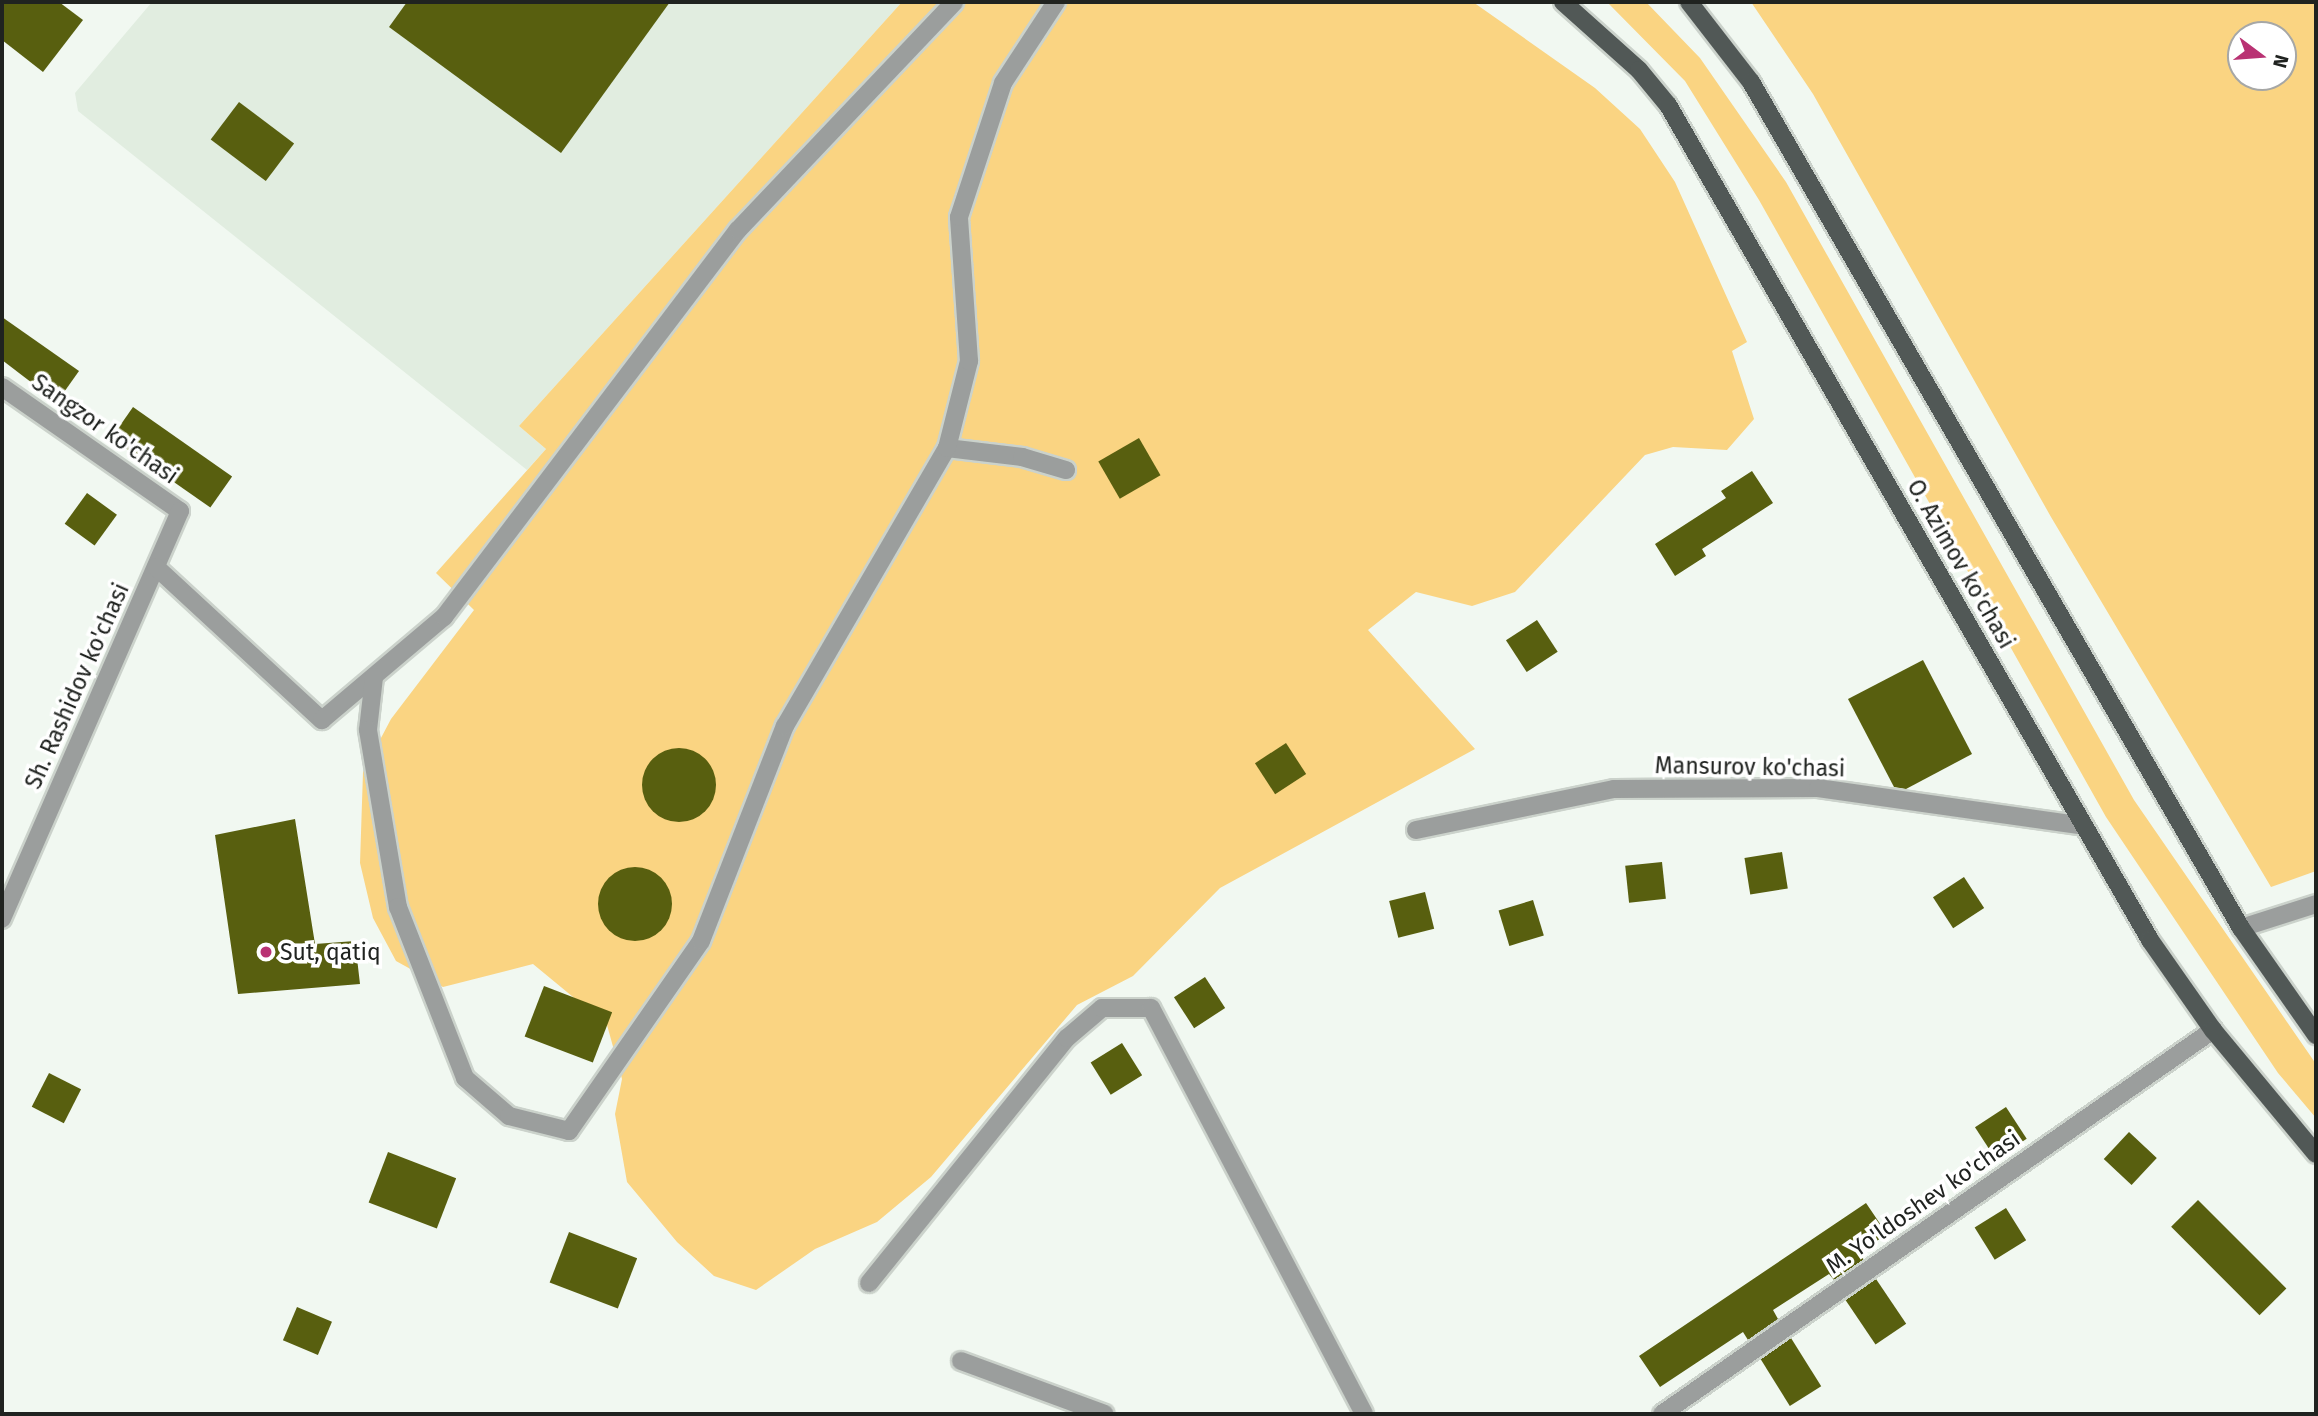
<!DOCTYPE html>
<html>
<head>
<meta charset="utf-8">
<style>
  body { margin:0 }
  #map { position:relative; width:2318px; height:1416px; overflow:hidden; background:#f1f8f1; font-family:"Fira Sans",sans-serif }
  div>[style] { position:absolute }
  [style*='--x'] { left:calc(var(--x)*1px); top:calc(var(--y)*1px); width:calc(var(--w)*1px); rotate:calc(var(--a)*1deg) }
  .built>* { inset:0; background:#e1ede0 }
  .green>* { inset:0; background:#fad482 }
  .building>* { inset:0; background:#585f0f; transform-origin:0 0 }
  .round { border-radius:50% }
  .roads { filter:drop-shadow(2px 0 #cbd2cb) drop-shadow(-2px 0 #cbd2cb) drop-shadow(0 2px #cbd2cb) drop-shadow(0 -2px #cbd2cb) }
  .lane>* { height:18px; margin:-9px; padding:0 9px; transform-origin:9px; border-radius:9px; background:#9b9e9d }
  .street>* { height:18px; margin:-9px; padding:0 9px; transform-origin:9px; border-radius:9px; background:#9b9e9d }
  .primary>* { height:18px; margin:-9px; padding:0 9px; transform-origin:9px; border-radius:9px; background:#515856 }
  .dots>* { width:19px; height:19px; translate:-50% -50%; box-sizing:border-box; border:4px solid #fff; border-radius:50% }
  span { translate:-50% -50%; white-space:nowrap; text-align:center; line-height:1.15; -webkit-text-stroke:7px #fff; paint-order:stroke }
  .street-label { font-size:23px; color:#202320 }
  .poi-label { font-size:23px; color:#202320 }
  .left { translate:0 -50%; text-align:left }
  .frame { position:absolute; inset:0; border:4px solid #202320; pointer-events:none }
  .north { position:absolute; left:2227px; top:21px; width:70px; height:70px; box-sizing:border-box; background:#fff; border:2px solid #a6a7a6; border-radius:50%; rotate:106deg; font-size:19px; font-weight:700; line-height:28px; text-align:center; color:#202320 }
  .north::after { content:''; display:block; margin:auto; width:24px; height:32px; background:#b93273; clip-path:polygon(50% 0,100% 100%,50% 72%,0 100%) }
</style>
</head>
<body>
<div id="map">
  <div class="built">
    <div style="clip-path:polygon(152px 2px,902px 2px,519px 426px,546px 449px,527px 470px,78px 111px,75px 93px)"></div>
  </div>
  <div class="green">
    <div style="clip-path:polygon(902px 2px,1473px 2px,1595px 88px,1640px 129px,1675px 182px,1747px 342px,1732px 351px,1754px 419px,1727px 450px,1673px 447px,1645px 455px,1515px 592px,1472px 606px,1416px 592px,1368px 630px,1475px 749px,1220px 888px,1133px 976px,1077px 1005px,931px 1177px,877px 1222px,815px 1249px,756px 1290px,714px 1276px,677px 1242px,627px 1182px,615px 1114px,622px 1079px,607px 1025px,533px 964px,443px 987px,396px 961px,373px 918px,360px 863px,363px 772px,391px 719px,474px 610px,436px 573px,546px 449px,519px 426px)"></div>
    <div style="clip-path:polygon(1607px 2px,1646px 2px,1700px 58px,1786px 182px,2134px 800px,2316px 1064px,2316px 1118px,2278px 1073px,2106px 817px,1759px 200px,1685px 81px)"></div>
    <div style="clip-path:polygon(evenodd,1751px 2px,2316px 2px,2316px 871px,2271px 887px,2051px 517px,1813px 94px,1751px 2px,2283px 35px,2283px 77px,2241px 77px,2241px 35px,2283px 35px)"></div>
  </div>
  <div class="building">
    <div style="clip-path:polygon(2px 2px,59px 2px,83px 20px,43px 72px,2px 40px)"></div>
    <div style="clip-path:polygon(407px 2px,670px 2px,561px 153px,389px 27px)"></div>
    <div style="left:239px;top:102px;width:69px;height:47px;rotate:37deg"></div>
    <div style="clip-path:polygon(2px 317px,79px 371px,57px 402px,2px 360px)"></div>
    <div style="left:133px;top:407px;width:121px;height:38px;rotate:35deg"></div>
    <div style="left:1139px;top:438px;width:43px;height:47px;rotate:60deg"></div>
    <div style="clip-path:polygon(1752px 471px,1773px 503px,1702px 549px,1706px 556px,1675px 576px,1655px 544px,1726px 498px,1721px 491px)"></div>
    <div style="left:87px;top:493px;width:37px;height:38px;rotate:36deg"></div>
    <div style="left:1537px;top:620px;width:38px;height:37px;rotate:57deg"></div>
    <div style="clip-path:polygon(1923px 660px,1972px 754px,1906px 789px,1894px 787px,1848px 699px)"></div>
    <div style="left:1286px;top:743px;width:37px;height:37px;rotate:57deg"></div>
    <div class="round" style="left:642px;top:748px;width:74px;height:74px"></div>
    <div style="clip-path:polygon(295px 819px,315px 944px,355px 941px,360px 984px,238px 994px,215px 835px)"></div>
    <div style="left:1782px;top:852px;width:37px;height:38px;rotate:81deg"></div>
    <div style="left:1662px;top:862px;width:37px;height:37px;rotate:84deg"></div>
    <div class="round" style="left:598px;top:867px;width:74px;height:74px"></div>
    <div style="left:1964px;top:877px;width:37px;height:37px;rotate:57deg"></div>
    <div style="left:1425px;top:892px;width:38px;height:37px;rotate:76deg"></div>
    <div style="left:1533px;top:900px;width:37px;height:36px;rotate:73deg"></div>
    <div style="left:1205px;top:977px;width:37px;height:37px;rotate:57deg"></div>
    <div style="left:544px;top:986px;width:73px;height:54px;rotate:21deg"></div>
    <div style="left:1122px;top:1043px;width:38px;height:37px;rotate:58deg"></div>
    <div style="left:49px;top:1073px;width:36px;height:38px;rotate:27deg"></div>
    <div style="left:2006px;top:1107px;width:38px;height:37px;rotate:57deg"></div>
    <div style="left:2129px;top:1132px;width:38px;height:37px;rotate:43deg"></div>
    <div style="left:388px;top:1152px;width:73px;height:54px;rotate:21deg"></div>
    <div style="left:2198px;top:1200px;width:125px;height:38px;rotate:45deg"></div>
    <div style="clip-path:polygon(1866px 1203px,1887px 1234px,1859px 1253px,1864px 1260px,1834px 1280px,1829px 1274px,1773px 1310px,1778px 1319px,1748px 1340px,1743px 1332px,1660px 1387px,1639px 1356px)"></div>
    <div style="left:2006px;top:1208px;width:38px;height:37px;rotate:58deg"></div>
    <div style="left:569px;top:1232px;width:73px;height:54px;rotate:21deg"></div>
    <div style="left:1876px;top:1279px;width:54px;height:37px;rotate:56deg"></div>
    <div style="left:297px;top:1307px;width:38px;height:36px;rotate:23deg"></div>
    <div style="left:1791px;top:1338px;width:57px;height:37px;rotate:58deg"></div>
  </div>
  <div class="roads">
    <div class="lane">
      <div style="--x:947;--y:448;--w:76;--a:6.8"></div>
      <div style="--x:1022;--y:457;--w:46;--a:16.5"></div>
    </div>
    <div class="street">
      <div style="--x:2;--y:387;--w:217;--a:34.9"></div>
      <div style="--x:180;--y:511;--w:445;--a:113.6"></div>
      <div style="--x:156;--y:567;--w:226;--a:42.7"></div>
      <div style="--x:322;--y:720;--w:160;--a:-40.2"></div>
      <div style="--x:444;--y:617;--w:486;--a:-52.8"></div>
      <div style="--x:738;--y:230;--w:314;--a:-46.5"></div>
      <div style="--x:374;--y:677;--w:53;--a:96.5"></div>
      <div style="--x:368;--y:730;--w:180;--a:80.4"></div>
      <div style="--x:398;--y:907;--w:184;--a:68.6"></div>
      <div style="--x:465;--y:1078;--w:58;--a:40.8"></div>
      <div style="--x:509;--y:1116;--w:62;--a:14"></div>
      <div style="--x:569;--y:1131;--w:231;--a:-55.2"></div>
      <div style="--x:701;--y:941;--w:231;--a:-68.7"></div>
      <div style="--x:785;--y:726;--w:322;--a:-59.8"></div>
      <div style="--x:947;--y:448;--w:90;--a:-75.8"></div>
      <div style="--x:969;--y:361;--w:144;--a:-94"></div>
      <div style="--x:959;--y:217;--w:141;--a:-71.8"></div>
      <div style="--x:1003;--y:83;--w:97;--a:-56.8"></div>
      <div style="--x:1416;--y:830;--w:202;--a:-11.7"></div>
      <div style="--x:1614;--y:789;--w:204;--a:-0.3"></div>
      <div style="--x:1818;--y:788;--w:269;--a:8.1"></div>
      <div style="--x:2241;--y:928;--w:79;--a:-17.7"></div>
      <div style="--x:869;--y:1283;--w:315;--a:-51.1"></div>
      <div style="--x:1067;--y:1038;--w:46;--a:-40.6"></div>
      <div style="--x:1102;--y:1008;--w:49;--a:0"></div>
      <div style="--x:1151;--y:1008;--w:458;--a:62.3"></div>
      <div style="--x:961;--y:1361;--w:153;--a:20.2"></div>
      <div style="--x:1662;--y:1414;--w:672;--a:-34.87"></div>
    </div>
    <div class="primary">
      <div style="--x:1563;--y:2;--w:102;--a:41.8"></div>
      <div style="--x:1639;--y:70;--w:45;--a:50.4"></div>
      <div style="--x:1668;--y:105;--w:964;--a:60"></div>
      <div style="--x:2150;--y:940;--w:110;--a:55"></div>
      <div style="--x:2213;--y:1030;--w:161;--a:50.3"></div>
      <div style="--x:1689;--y:2;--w:101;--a:52.2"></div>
      <div style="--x:1751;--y:82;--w:978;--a:59.92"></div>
      <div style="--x:2241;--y:928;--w:131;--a:55"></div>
    </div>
  </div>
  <div class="dots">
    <div style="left:266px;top:952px;background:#b93273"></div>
  </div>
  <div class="street-label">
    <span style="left:105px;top:429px;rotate:35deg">Sangzor ko'chasi</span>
    <span style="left:1961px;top:564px;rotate:60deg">O. Azimov ko'chasi</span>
    <span style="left:77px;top:686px;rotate:-66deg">Sh. Rashidov ko'chasi</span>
    <span style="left:1750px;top:767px;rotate:1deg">Mansurov ko'chasi</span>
    <span style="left:1923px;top:1202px;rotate:-35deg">M. Yo'ldoshev ko'chasi</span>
  </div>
  <div class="poi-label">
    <span class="left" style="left:280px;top:952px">Sut, qatiq</span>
  </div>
  <div class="frame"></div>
  <div class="north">N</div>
</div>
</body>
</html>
